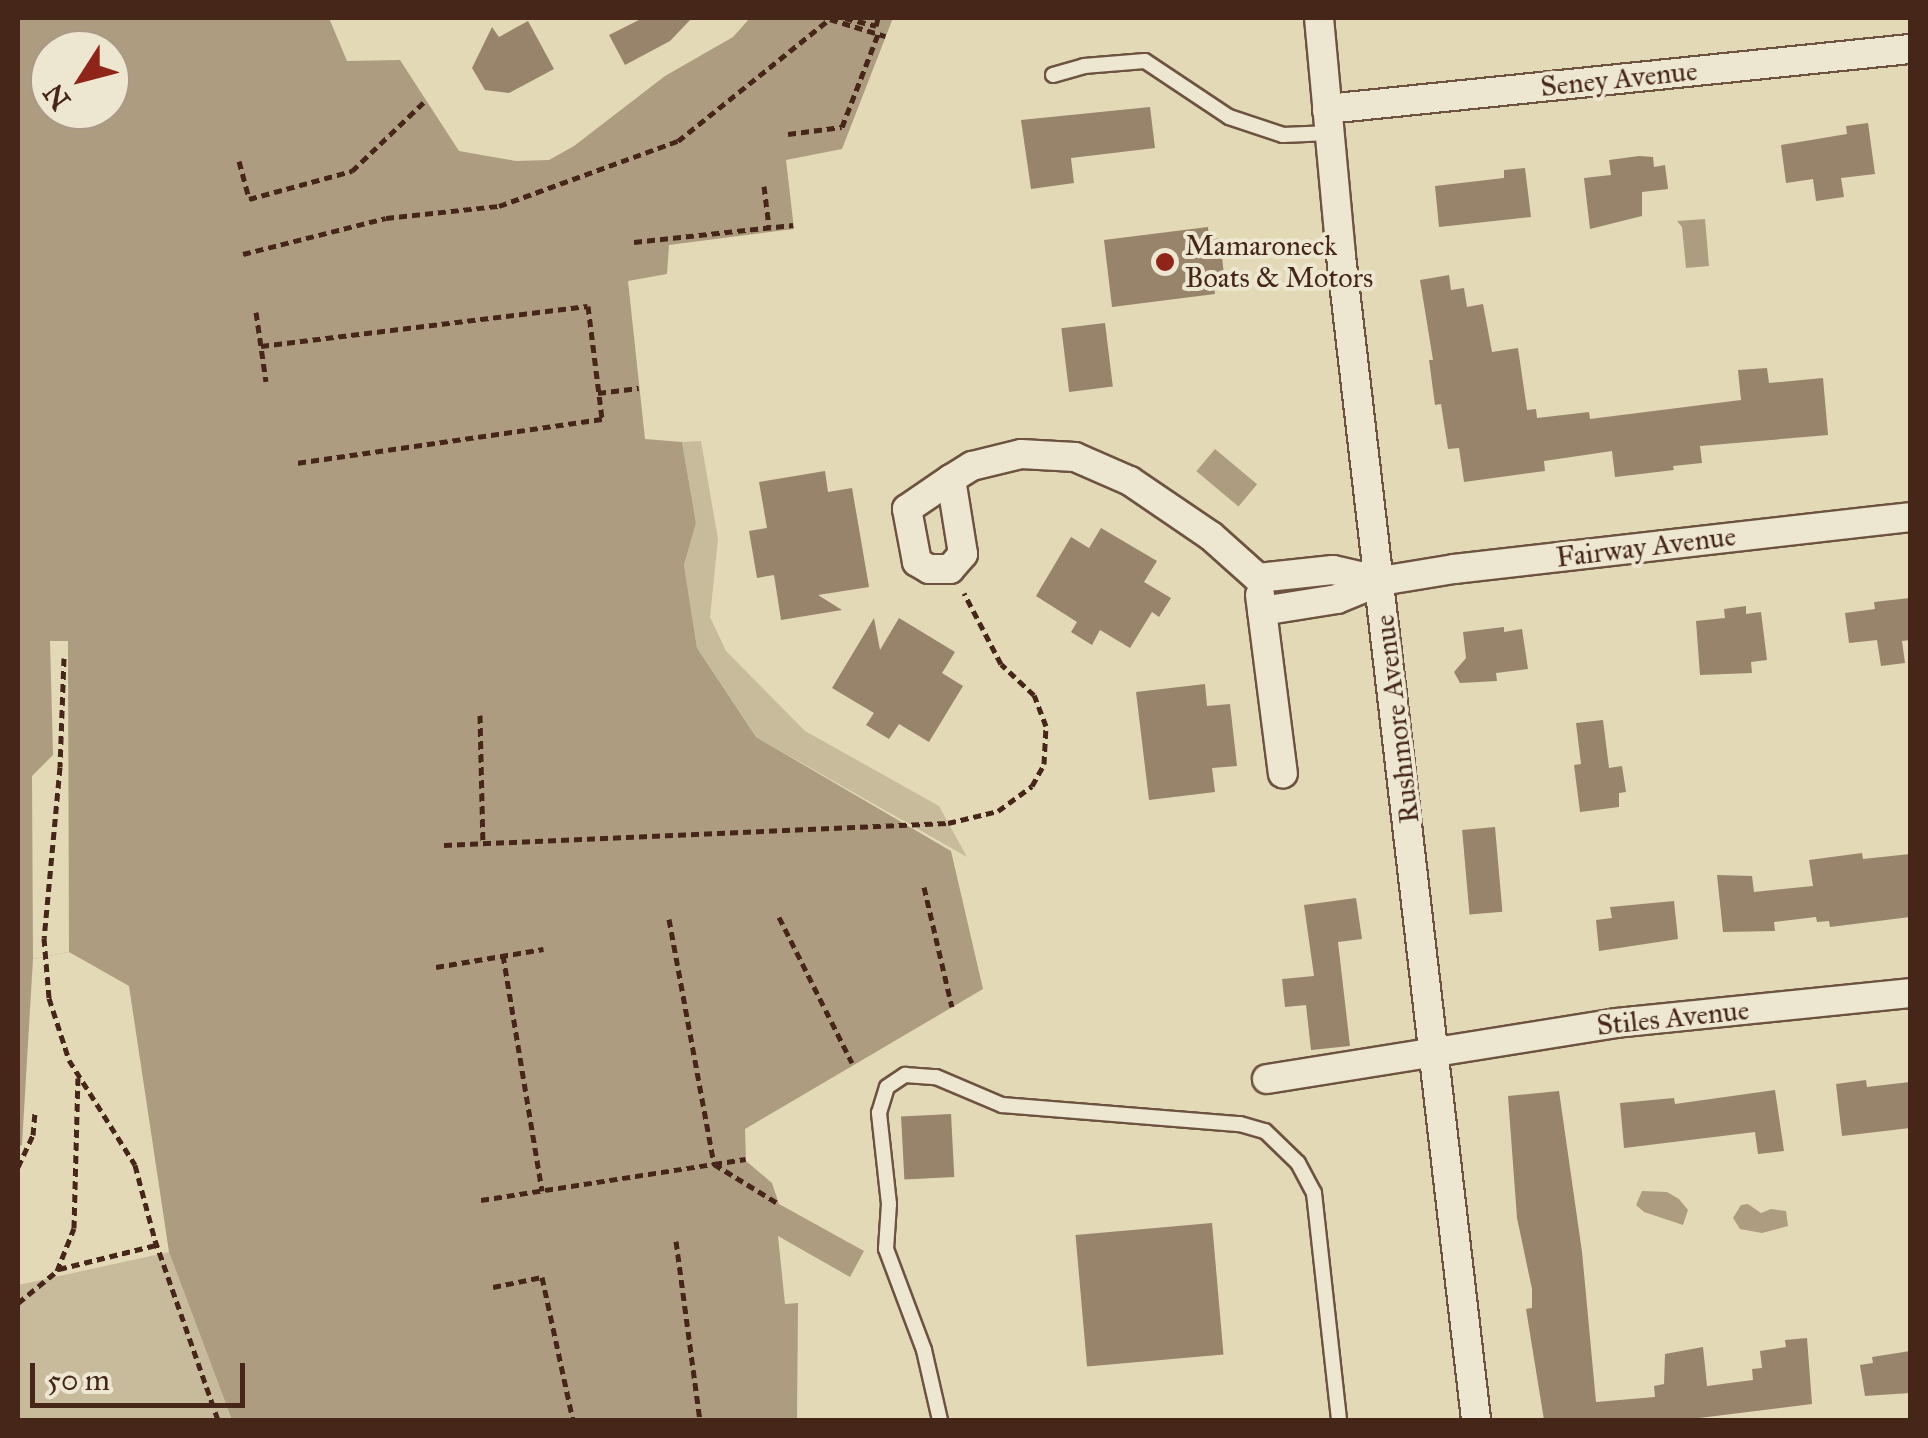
<!DOCTYPE html>
<html>
<head>
<meta charset="utf-8">
<style>
  body { margin:0 }
  #map { position:relative; width:1928px; height:1438px; overflow:hidden; background:#e3d9b7; font-family:"IM FELL Great Primer",serif }
  div>[style] { position:absolute }
  [style*='--x'] { left:calc(var(--x)*1px); top:calc(var(--y)*1px); width:calc(var(--w)*1px); rotate:calc(var(--a)*1deg) }
  .green>* { inset:0; background:#c8bb9c }
  .water>* { inset:0; background:#ae9c81; transform-origin:0 0 }
  .pier>* { inset:0; background:#e3d9b7 }
  .building>* { inset:0; background:#98836b; transform-origin:0 0 }
  .path>* { height:5px; margin-top:-2.5px; transform-origin:0; background:repeating-linear-gradient(90deg,#462618 0 8px,transparent 0 13px) }
  .roads { filter:drop-shadow(2px 0 #6d5340) drop-shadow(-2px 0 #6d5340) drop-shadow(0 2px #6d5340) drop-shadow(0 -2px #6d5340) }
  .lane>* { height:14px; margin:-7px; padding:0 7px; transform-origin:7px; border-radius:7px; background:#ede6d0 }
  .street>* { height:28px; margin:-14px; padding:0 14px; transform-origin:14px; border-radius:14px; background:#ede6d0 }
  .dots>* { width:28px; height:28px; translate:-50% -50%; box-sizing:border-box; border:5px solid #ede6d0; border-radius:50% }
  span { translate:-50% -50%; white-space:nowrap; text-align:center; line-height:1.15; -webkit-text-stroke:8px #ede6d0; paint-order:stroke }
  .street-label { font-size:28px; color:#462618 }
  .poi-label { font-size:28px; color:#462618 }
  .left { translate:0 -50%; text-align:left }
  .frame { position:absolute; inset:0; border:20px solid #462618; pointer-events:none }
  .north { position:absolute; left:30px; top:30px; width:100px; height:100px; box-sizing:border-box; background:#ede6d0; border:2px solid #aa9986; border-radius:50%; rotate:234deg; font-size:28px; font-weight:700; line-height:40px; text-align:center; color:#462618 }
  .north::after { content:''; display:block; margin:auto; width:35px; height:45px; background:#8f2418; clip-path:polygon(50% 0,100% 100%,50% 72%,0 100%) }
  .scale { position:absolute; left:30px; top:1363px; width:215px; height:45px; box-sizing:border-box; border:5px solid #462618; border-top:0; padding-left:12px; font-size:30px; line-height:35px; white-space:nowrap; color:#462618; -webkit-text-stroke:8px #ede6d0; paint-order:stroke }
</style>
</head>
<body>
<div id="map">
  <div class="green">
    <div style="clip-path:polygon(701px 441px,718px 539px,710px 617px,726px 651px,805px 731px,939px 806px,967px 857px,756px 737px,697px 648px,684px 565px,696px 523px,682px 442px)"></div>
    <div style="clip-path:polygon(169px 1252px,232px 1420px,18px 1420px,18px 1285px)"></div>
  </div>
  <div class="water">
    <div style="clip-path:polygon(evenodd,18px 18px,329px 18px,347px 61px,400px 60px,459px 151px,516px 161px,549px 160px,574px 146px,665px 76px,733px 37px,750px 18px,893px 18px,842px 149px,786px 160px,794px 229px,669px 245px,667px 274px,628px 281px,645px 439px,682px 442px,696px 523px,684px 565px,697px 648px,756px 737px,951px 851px,983px 989px,745px 1129px,746px 1161px,772px 1183px,779px 1204px,864px 1251px,850px 1277px,778px 1236px,785px 1304px,798px 1303px,797px 1420px,232px 1420px,169px 1252px,129px 986px,69px 952px,33px 959px,22px 1145px,18px 1147px,18px 18px,50px 50px,110px 50px,110px 110px,50px 110px,50px 50px)"></div>
    <div style="clip-path:polygon(1705px 219px,1709px 266px,1686px 268px,1682px 227px,1677px 221px)"></div>
    <div style="left:1215px;top:449px;width:55px;height:29px;rotate:40deg"></div>
    <div style="clip-path:polygon(1642px 1191px,1667px 1192px,1679px 1199px,1688px 1210px,1683px 1225px,1644px 1212px,1636px 1205px)"></div>
    <div style="clip-path:polygon(1748px 1204px,1761px 1213px,1771px 1209px,1786px 1211px,1788px 1226px,1762px 1233px,1740px 1229px,1733px 1218px,1741px 1205px)"></div>
  </div>
  <div class="pier">
    <div style="clip-path:polygon(50px 641px,68px 641px,69px 952px,33px 959px,32px 776px,53px 755px)"></div>
  </div>
  <div class="building">
    <div style="clip-path:polygon(643px 18px,692px 18px,670px 41px,625px 65px,609px 35px)"></div>
    <div style="clip-path:polygon(528px 21px,554px 69px,509px 93px,485px 90px,472px 68px,492px 27px,499px 37px)"></div>
    <div style="clip-path:polygon(1150px 107px,1155px 148px,1071px 158px,1074px 183px,1031px 189px,1021px 120px)"></div>
    <div style="clip-path:polygon(1868px 123px,1875px 174px,1841px 178px,1844px 197px,1816px 201px,1813px 179px,1786px 183px,1781px 145px,1847px 134px,1846px 126px)"></div>
    <div style="clip-path:polygon(1639px 156px,1653px 157px,1654px 167px,1665px 165px,1668px 189px,1642px 192px,1642px 216px,1590px 229px,1584px 178px,1611px 175px,1609px 160px)"></div>
    <div style="clip-path:polygon(1525px 168px,1531px 217px,1439px 227px,1435px 186px,1504px 178px,1504px 170px)"></div>
    <div style="clip-path:polygon(1208px 227px,1209px 239px,1220px 238px,1225px 284px,1214px 286px,1215px 294px,1112px 307px,1104px 240px)"></div>
    <div style="clip-path:polygon(1449px 275px,1451px 290px,1464px 288px,1467px 307px,1483px 304px,1492px 352px,1518px 348px,1527px 410px,1536px 409px,1537px 418px,1589px 412px,1590px 419px,1741px 400px,1738px 370px,1767px 368px,1769px 383px,1823px 378px,1828px 435px,1700px 446px,1702px 463px,1673px 466px,1674px 470px,1615px 477px,1612px 451px,1544px 461px,1545px 471px,1464px 482px,1459px 448px,1448px 449px,1441px 404px,1435px 405px,1429px 360px,1433px 360px,1420px 280px)"></div>
    <div style="left:1105px;top:323px;width:64px;height:44px;rotate:83deg"></div>
    <div style="clip-path:polygon(825px 471px,828px 492px,852px 488px,869px 587px,818px 595px,842px 610px,781px 620px,774px 575px,757px 578px,749px 531px,767px 528px,759px 482px)"></div>
    <div style="clip-path:polygon(1101px 528px,1157px 561px,1144px 582px,1171px 598px,1159px 617px,1152px 612px,1130px 648px,1100px 630px,1092px 645px,1071px 632px,1077px 622px,1036px 596px,1071px 537px,1089px 548px)"></div>
    <div style="clip-path:polygon(1910px 598px,1910px 640px,1902px 641px,1905px 663px,1881px 666px,1877px 640px,1849px 643px,1845px 613px,1875px 609px,1874px 602px)"></div>
    <div style="clip-path:polygon(1746px 606px,1746px 614px,1761px 612px,1767px 660px,1751px 662px,1752px 673px,1700px 675px,1696px 621px,1725px 618px,1724px 609px)"></div>
    <div style="clip-path:polygon(874px 618px,880px 650px,899px 618px,955px 652px,942px 673px,963px 686px,929px 742px,899px 724px,889px 739px,866px 725px,874px 713px,832px 688px)"></div>
    <div style="clip-path:polygon(1504px 627px,1504px 632px,1522px 629px,1528px 669px,1496px 673px,1497px 681px,1460px 683px,1454px 672px,1466px 658px,1463px 632px)"></div>
    <div style="clip-path:polygon(1205px 684px,1207px 706px,1230px 704px,1237px 766px,1212px 768px,1215px 792px,1149px 800px,1136px 692px)"></div>
    <div style="clip-path:polygon(1603px 720px,1609px 768px,1622px 766px,1626px 792px,1619px 793px,1619px 807px,1580px 812px,1574px 765px,1581px 764px,1576px 723px)"></div>
    <div style="left:1495px;top:827px;width:85px;height:33px;rotate:85deg"></div>
    <div style="clip-path:polygon(1862px 853px,1863px 859px,1910px 854px,1910px 917px,1830px 927px,1829px 921px,1817px 922px,1816px 917px,1774px 922px,1775px 931px,1723px 932px,1717px 875px,1752px 876px,1754px 892px,1813px 886px,1809px 860px)"></div>
    <div style="clip-path:polygon(1356px 898px,1362px 939px,1338px 942px,1350px 1046px,1311px 1050px,1306px 1005px,1285px 1007px,1282px 979px,1314px 976px,1304px 905px)"></div>
    <div style="clip-path:polygon(1674px 901px,1678px 939px,1599px 951px,1596px 920px,1612px 918px,1610px 907px)"></div>
    <div style="clip-path:polygon(1866px 1080px,1867px 1087px,1910px 1082px,1910px 1128px,1842px 1136px,1836px 1084px)"></div>
    <div style="clip-path:polygon(1775px 1090px,1784px 1151px,1758px 1154px,1755px 1132px,1624px 1148px,1620px 1103px,1674px 1098px,1675px 1104px)"></div>
    <div style="clip-path:polygon(1559px 1091px,1582px 1252px,1596px 1402px,1655px 1397px,1654px 1386px,1664px 1384px,1665px 1354px,1703px 1347px,1707px 1386px,1753px 1380px,1752px 1369px,1762px 1368px,1760px 1351px,1786px 1347px,1785px 1340px,1807px 1338px,1812px 1404px,1683px 1420px,1544px 1420px,1526px 1309px,1532px 1308px,1532px 1289px,1517px 1218px,1508px 1096px)"></div>
    <div style="left:951px;top:1114px;width:63px;height:50px;rotate:87deg"></div>
    <div style="left:1212px;top:1223px;width:132px;height:137px;rotate:85deg"></div>
    <div style="clip-path:polygon(1910px 1351px,1910px 1393px,1865px 1396px,1860px 1365px,1873px 1363px,1872px 1357px)"></div>
  </div>
  <div class="path">
    <div style="--x:845;--y:18;--w:32;--a:14"></div>
    <div style="--x:876;--y:26;--w:8;--a:-76"></div>
    <div style="--x:788;--y:134;--w:54;--a:-7.4"></div>
    <div style="--x:842;--y:127;--w:100;--a:-68.8"></div>
    <div style="--x:239;--y:161;--w:39;--a:75"></div>
    <div style="--x:249;--y:199;--w:107;--a:-15.2"></div>
    <div style="--x:352;--y:171;--w:100;--a:-43.8"></div>
    <div style="--x:764;--y:186;--w:41;--a:83"></div>
    <div style="--x:634;--y:242;--w:160;--a:-6.1"></div>
    <div style="--x:243;--y:254;--w:147;--a:-14.1"></div>
    <div style="--x:386;--y:218;--w:114;--a:-6.1"></div>
    <div style="--x:499;--y:206;--w:190;--a:-20"></div>
    <div style="--x:678;--y:141;--w:195;--a:-38.8"></div>
    <div style="--x:830;--y:19;--w:58;--a:17.2"></div>
    <div style="--x:256;--y:312;--w:70;--a:81.8"></div>
    <div style="--x:261;--y:346;--w:329;--a:-7"></div>
    <div style="--x:588;--y:306;--w:114;--a:82.9"></div>
    <div style="--x:602;--y:419;--w:309;--a:171.8"></div>
    <div style="--x:598;--y:393;--w:41;--a:-7"></div>
    <div style="--x:64;--y:658;--w:109;--a:92.1"></div>
    <div style="--x:60;--y:767;--w:172;--a:95.3"></div>
    <div style="--x:44;--y:938;--w:60;--a:85.2"></div>
    <div style="--x:49;--y:998;--w:65;--a:72.1"></div>
    <div style="--x:69;--y:1060;--w:124;--a:57.8"></div>
    <div style="--x:135;--y:1165;--w:78;--a:75.1"></div>
    <div style="--x:155;--y:1240;--w:191;--a:70.7"></div>
    <div style="--x:480;--y:715;--w:128;--a:88.7"></div>
    <div style="--x:444;--y:845;--w:504;--a:-2.5"></div>
    <div style="--x:948;--y:823;--w:51;--a:-13.5"></div>
    <div style="--x:998;--y:811;--w:42;--a:-36.3"></div>
    <div style="--x:1032;--y:786;--w:25;--a:-61"></div>
    <div style="--x:1044;--y:764;--w:38;--a:-87"></div>
    <div style="--x:1046;--y:726;--w:33;--a:-111"></div>
    <div style="--x:1034;--y:695;--w:45;--a:-136.8"></div>
    <div style="--x:1001;--y:664;--w:80;--a:-117.5"></div>
    <div style="--x:924;--y:887;--w:123;--a:76.9"></div>
    <div style="--x:779;--y:917;--w:163;--a:63.4"></div>
    <div style="--x:669;--y:919;--w:249;--a:79.6"></div>
    <div style="--x:714;--y:1164;--w:32;--a:-9"></div>
    <div style="--x:503;--y:955;--w:239;--a:80.6"></div>
    <div style="--x:436;--y:967;--w:109;--a:-9.5"></div>
    <div style="--x:18;--y:1167;--w:35;--a:-65"></div>
    <div style="--x:33;--y:1135;--w:24;--a:-85"></div>
    <div style="--x:481;--y:1200;--w:236;--a:-8.8"></div>
    <div style="--x:714;--y:1164;--w:76;--a:31.6"></div>
    <div style="--x:676;--y:1241;--w:181;--a:82.4"></div>
    <div style="--x:59;--y:1269;--w:100;--a:-13.9"></div>
    <div style="--x:493;--y:1287;--w:50;--a:-11.5"></div>
    <div style="--x:542;--y:1277;--w:146;--a:77.8"></div>
    <div style="--x:18;--y:1303;--w:50;--a:-39.4"></div>
    <div style="--x:57;--y:1271;--w:46;--a:-68.4"></div>
    <div style="--x:74;--y:1228;--w:150;--a:-88.5"></div>
  </div>
  <div class="roads">
    <div class="lane">
      <div style="--x:1053;--y:75;--w:32;--a:-16"></div>
      <div style="--x:1084;--y:66;--w:61;--a:-4.7"></div>
      <div style="--x:1145;--y:61;--w:101;--a:33.7"></div>
      <div style="--x:1229;--y:117;--w:57;--a:18.4"></div>
      <div style="--x:1283;--y:135;--w:47;--a:-2.4"></div>
      <div style="--x:940;--y:1420;--w:72;--a:-102.9"></div>
      <div style="--x:924;--y:1350;--w:108;--a:-110.6"></div>
      <div style="--x:886;--y:1249;--w:45;--a:-86.2"></div>
      <div style="--x:889;--y:1204;--w:92;--a:-96.3"></div>
      <div style="--x:879;--y:1113;--w:27;--a:-73"></div>
      <div style="--x:887;--y:1087;--w:22;--a:-34"></div>
      <div style="--x:905;--y:1075;--w:31;--a:4"></div>
      <div style="--x:936;--y:1077;--w:72;--a:23"></div>
      <div style="--x:1002;--y:1105;--w:239;--a:4.6"></div>
      <div style="--x:1240;--y:1124;--w:26;--a:16"></div>
      <div style="--x:1265;--y:1131;--w:46;--a:44.1"></div>
      <div style="--x:1298;--y:1163;--w:34;--a:62"></div>
      <div style="--x:1314;--y:1193;--w:228;--a:83.7"></div>
    </div>
    <div class="street">
      <div style="--x:1319;--y:18;--w:239;--a:84.7"></div>
      <div style="--x:1341;--y:256;--w:1172;--a:83.38"></div>
      <div style="--x:1327;--y:109;--w:586;--a:-5.88"></div>
      <div style="--x:951;--y:479;--w:25;--a:-32"></div>
      <div style="--x:972;--y:466;--w:50;--a:-13.8"></div>
      <div style="--x:1021;--y:454;--w:54;--a:3.2"></div>
      <div style="--x:1075;--y:457;--w:60;--a:23.6"></div>
      <div style="--x:1130;--y:481;--w:98;--a:34.2"></div>
      <div style="--x:1211;--y:536;--w:63;--a:41.8"></div>
      <div style="--x:1258;--y:578;--w:75;--a:-6.1"></div>
      <div style="--x:1333;--y:570;--w:49;--a:12.9"></div>
      <div style="--x:951;--y:479;--w:76;--a:80.9"></div>
      <div style="--x:963;--y:554;--w:20;--a:131"></div>
      <div style="--x:950;--y:569;--w:21;--a:180"></div>
      <div style="--x:929;--y:569;--w:14;--a:-150"></div>
      <div style="--x:917;--y:562;--w:54;--a:-100.7"></div>
      <div style="--x:907;--y:509;--w:53;--a:-34.3"></div>
      <div style="--x:1260;--y:595;--w:180;--a:82.7"></div>
      <div style="--x:1262;--y:611;--w:76;--a:-9.1"></div>
      <div style="--x:1337;--y:599;--w:48;--a:-22.2"></div>
      <div style="--x:1381;--y:581;--w:74;--a:-9.3"></div>
      <div style="--x:1454;--y:569;--w:459;--a:-6.5"></div>
      <div style="--x:1267;--y:1079;--w:353;--a:-9.1"></div>
      <div style="--x:1616;--y:1023;--w:296;--a:-5.8"></div>
    </div>
  </div>
  <div class="dots">
    <div style="left:1165px;top:262px;background:#8f2418"></div>
  </div>
  <div class="street-label">
    <span style="left:1619px;top:79px;rotate:-6deg">Seney Avenue</span>
    <span style="left:1646px;top:547px;rotate:-7deg">Fairway Avenue</span>
    <span style="left:1397px;top:719px;rotate:-97deg">Rushmore Avenue</span>
    <span style="left:1673px;top:1018px;rotate:-6deg">Stiles Avenue</span>
  </div>
  <div class="poi-label">
    <span class="left" style="left:1185px;top:262px">Mamaroneck<br>Boats &amp; Motors</span>
  </div>
  <div class="frame"></div>
  <div class="north">N</div>
  <div class="scale">50 m</div>
</div>
</body>
</html>
